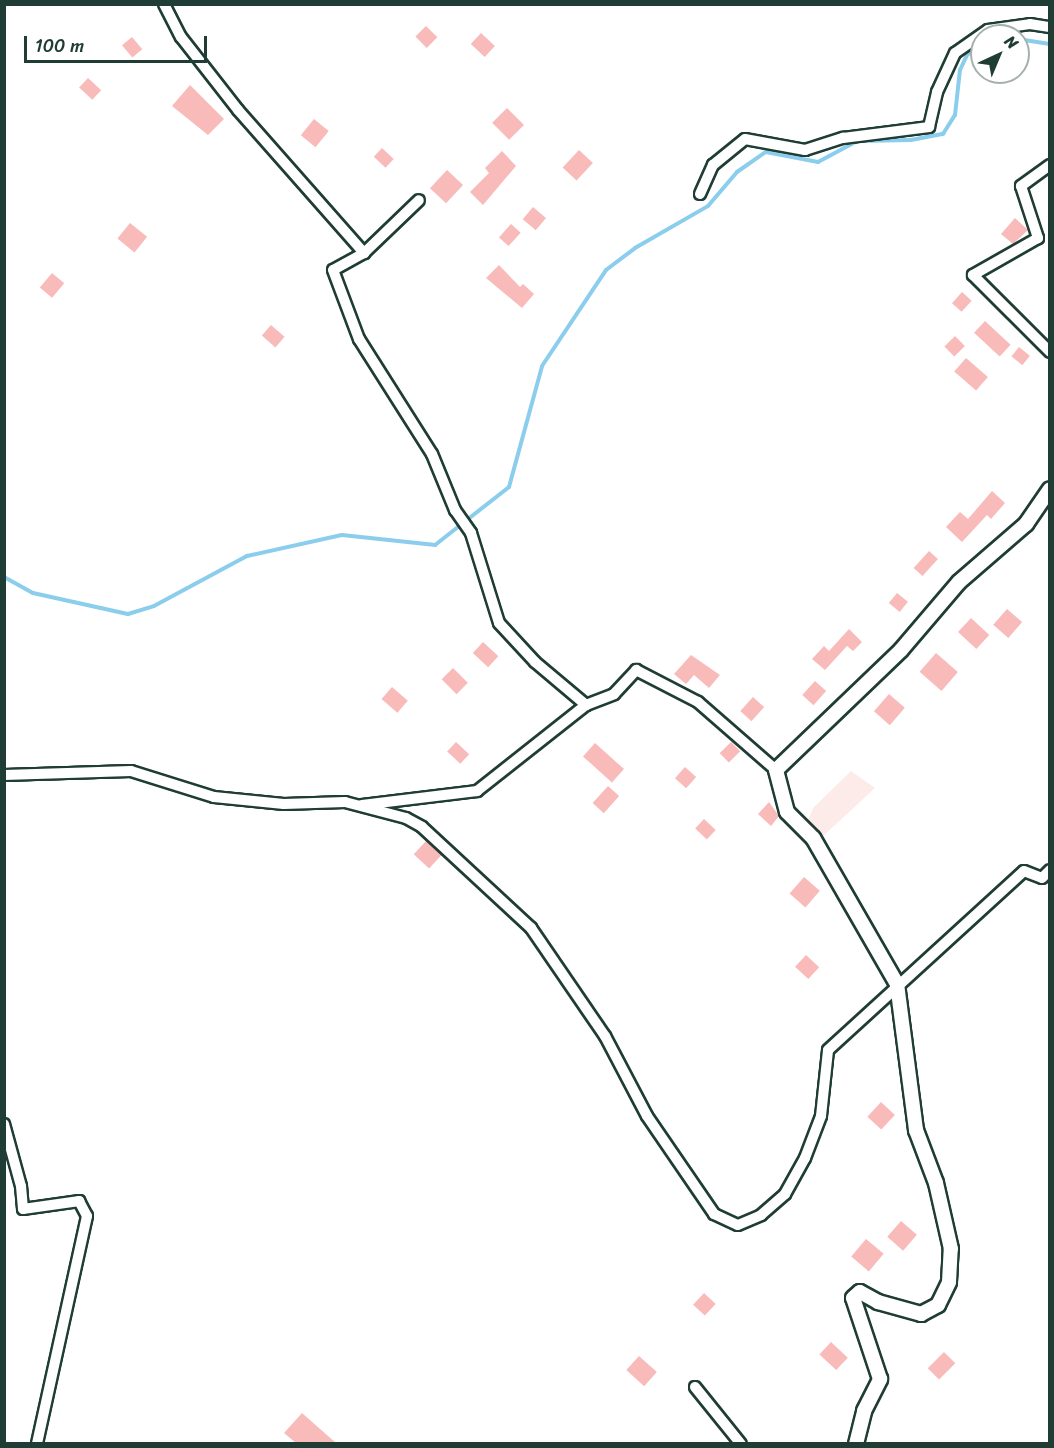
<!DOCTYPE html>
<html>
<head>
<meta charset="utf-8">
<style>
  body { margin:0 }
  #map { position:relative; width:1054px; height:1448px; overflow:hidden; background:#fff; font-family:Sriracha,sans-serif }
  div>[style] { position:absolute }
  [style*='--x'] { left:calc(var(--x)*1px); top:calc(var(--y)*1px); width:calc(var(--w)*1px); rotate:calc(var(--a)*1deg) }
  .built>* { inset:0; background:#fdebea }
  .stream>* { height:4px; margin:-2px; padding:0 2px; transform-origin:2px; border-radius:2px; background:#8bcdec }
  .building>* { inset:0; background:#f8bbba; transform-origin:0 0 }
  .roads { filter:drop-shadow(2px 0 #1f3d34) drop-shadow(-2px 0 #1f3d34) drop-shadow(0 2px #1f3d34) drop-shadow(0 -2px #1f3d34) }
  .minor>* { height:10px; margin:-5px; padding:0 5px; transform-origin:5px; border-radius:5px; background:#fff }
  .tertiary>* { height:14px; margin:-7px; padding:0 7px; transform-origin:7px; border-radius:7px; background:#fff }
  span { translate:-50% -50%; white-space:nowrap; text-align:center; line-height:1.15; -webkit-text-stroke:4.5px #fff; paint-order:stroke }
  .frame { position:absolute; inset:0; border:6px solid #1f3d34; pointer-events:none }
  .north { position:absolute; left:970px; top:24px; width:60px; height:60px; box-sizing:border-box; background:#fff; border:2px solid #a5b1ae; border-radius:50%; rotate:44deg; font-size:16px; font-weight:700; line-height:24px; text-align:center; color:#1f3d34 }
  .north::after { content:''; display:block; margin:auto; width:21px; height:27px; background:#1f3d34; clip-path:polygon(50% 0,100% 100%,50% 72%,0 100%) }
  .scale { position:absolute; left:24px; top:36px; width:183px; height:27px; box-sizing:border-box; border:3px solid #1f3d34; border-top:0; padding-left:8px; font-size:18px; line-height:21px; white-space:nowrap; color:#1f3d34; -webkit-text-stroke:4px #fff; paint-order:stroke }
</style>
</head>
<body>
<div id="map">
  <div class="built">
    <div style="clip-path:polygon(851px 771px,875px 788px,821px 838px,807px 823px,813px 808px)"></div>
  </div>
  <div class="stream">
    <div style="--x:1018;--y:39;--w:32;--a:9"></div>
    <div style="--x:4;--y:577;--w:33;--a:29"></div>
    <div style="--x:33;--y:593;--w:97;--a:12.5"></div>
    <div style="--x:128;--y:614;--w:27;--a:-17"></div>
    <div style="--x:154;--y:606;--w:106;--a:-28.3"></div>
    <div style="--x:247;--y:556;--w:97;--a:-12.5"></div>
    <div style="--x:342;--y:535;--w:94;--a:6.1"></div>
    <div style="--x:435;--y:545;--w:94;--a:-38.1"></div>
    <div style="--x:509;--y:487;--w:125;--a:-74.7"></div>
    <div style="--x:542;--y:366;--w:115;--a:-56.3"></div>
    <div style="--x:606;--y:270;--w:36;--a:-37"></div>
    <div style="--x:635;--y:248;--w:84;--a:-29.9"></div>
    <div style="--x:708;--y:206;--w:45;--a:-49.5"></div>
    <div style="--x:737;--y:172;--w:35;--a:-35"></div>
    <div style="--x:766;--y:152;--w:53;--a:10.9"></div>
    <div style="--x:818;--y:162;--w:44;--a:-28.3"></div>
    <div style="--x:857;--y:141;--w:54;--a:-1.1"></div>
    <div style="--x:911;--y:140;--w:33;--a:-11"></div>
    <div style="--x:943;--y:134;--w:22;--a:-58"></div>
    <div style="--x:955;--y:115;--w:45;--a:-83.7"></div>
    <div style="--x:960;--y:70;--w:17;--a:-65"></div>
    <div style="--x:967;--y:55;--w:19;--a:-36"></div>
  </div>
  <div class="building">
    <div style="left:426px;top:26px;width:16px;height:15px;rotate:45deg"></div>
    <div style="left:481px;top:33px;width:19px;height:15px;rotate:43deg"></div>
    <div style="left:132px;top:37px;width:16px;height:13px;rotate:50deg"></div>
    <div style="left:88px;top:78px;width:18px;height:13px;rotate:43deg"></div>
    <div style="clip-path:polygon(190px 85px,224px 119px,208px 135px,172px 106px)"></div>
    <div style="left:507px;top:108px;width:24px;height:21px;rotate:45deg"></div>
    <div style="left:314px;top:119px;width:19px;height:21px;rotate:39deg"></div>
    <div style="left:382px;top:148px;width:16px;height:12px;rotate:43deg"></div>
    <div style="left:579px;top:150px;width:19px;height:24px;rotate:43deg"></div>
    <div style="clip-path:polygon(502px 151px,516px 166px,483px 205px,470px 192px,489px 173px,485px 168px)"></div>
    <div style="left:447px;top:170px;width:22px;height:25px;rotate:43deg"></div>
    <div style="left:533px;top:207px;width:17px;height:16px;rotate:40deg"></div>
    <div style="clip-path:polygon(1015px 218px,1028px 230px,1013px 244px,1001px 234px)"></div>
    <div style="left:130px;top:223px;width:22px;height:20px;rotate:39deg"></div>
    <div style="left:511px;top:224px;width:13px;height:18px;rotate:42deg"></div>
    <div style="clip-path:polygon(499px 265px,520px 287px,523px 284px,534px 294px,522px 308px,486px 278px)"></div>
    <div style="left:52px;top:273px;width:16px;height:19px;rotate:40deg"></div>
    <div style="left:962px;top:292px;width:13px;height:15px;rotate:42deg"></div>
    <div style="left:985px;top:321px;width:35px;height:16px;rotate:43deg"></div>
    <div style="left:271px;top:325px;width:18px;height:14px;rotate:41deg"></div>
    <div style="left:955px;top:336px;width:14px;height:15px;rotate:45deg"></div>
    <div style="left:1019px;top:347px;width:14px;height:12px;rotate:39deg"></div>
    <div style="left:966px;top:358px;width:29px;height:18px;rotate:41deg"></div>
    <div style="clip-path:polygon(992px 491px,1005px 503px,991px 519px,987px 515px,962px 542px,946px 527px,960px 512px,968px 519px)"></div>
    <div style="left:929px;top:551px;width:12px;height:23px;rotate:42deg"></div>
    <div style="left:897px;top:593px;width:14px;height:13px;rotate:39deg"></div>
    <div style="left:1007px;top:609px;width:20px;height:21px;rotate:41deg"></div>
    <div style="left:971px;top:618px;width:25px;height:19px;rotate:43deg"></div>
    <div style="clip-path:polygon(849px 629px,862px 642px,853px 651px,847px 646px,825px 670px,812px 659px,824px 646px,829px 651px)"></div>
    <div style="left:483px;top:642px;width:21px;height:15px;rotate:43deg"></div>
    <div style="left:936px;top:653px;width:29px;height:25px;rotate:41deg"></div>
    <div style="clip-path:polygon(691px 655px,720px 675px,709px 688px,694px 675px,686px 684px,674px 674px)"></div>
    <div style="left:453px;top:668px;width:21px;height:16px;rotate:45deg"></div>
    <div style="left:815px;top:681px;width:15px;height:19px;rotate:42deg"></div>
    <div style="left:392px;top:687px;width:21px;height:16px;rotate:41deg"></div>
    <div style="left:889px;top:694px;width:21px;height:23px;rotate:41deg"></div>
    <div style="left:753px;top:697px;width:15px;height:19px;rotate:42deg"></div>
    <div style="left:456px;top:742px;width:18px;height:13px;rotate:43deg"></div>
    <div style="left:731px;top:742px;width:13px;height:16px;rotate:45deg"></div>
    <div style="left:595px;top:743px;width:39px;height:18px;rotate:42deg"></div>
    <div style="left:685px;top:767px;width:15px;height:15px;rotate:42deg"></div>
    <div style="left:608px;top:786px;width:15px;height:23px;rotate:42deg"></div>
    <div style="clip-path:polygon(769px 802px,779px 816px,771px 826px,758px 814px)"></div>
    <div style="left:704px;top:819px;width:16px;height:13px;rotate:43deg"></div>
    <div style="left:426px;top:841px;width:21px;height:18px;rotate:43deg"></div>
    <div style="left:804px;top:877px;width:21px;height:22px;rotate:41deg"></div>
    <div style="left:806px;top:955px;width:18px;height:16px;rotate:43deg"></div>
    <div style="left:881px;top:1102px;width:19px;height:20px;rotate:43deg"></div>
    <div style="left:901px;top:1221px;width:21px;height:21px;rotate:41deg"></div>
    <div style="left:866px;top:1239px;width:23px;height:23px;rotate:40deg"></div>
    <div style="left:704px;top:1293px;width:16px;height:16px;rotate:43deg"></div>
    <div style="left:831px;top:1342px;width:23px;height:17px;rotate:43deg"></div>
    <div style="left:944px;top:1352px;width:16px;height:23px;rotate:45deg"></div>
    <div style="left:639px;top:1356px;width:24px;height:19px;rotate:42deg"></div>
    <div style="clip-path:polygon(302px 1413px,336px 1443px,296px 1443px,284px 1433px)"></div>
  </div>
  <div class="roads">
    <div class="minor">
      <div style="--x:164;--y:4;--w:37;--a:63"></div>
      <div style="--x:181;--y:37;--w:93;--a:52"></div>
      <div style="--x:238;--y:110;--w:191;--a:48.6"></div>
      <div style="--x:364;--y:253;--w:76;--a:-43.9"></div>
      <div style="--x:1050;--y:165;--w:36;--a:144"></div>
      <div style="--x:1021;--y:186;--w:55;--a:71.9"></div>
      <div style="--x:1038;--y:238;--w:75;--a:150.4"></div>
      <div style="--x:973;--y:275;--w:109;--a:45"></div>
      <div style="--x:700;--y:194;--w:32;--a:-66"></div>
      <div style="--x:713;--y:165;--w:41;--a:-39.1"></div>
      <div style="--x:745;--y:139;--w:61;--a:10.4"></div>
      <div style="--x:805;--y:150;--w:40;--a:-18"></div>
      <div style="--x:843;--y:138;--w:87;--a:-7.3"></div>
      <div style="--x:929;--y:127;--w:36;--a:-77"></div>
      <div style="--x:937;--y:92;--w:43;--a:-65.2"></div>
      <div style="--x:955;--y:53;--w:40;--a:-34.9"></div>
      <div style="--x:988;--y:30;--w:42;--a:-8.1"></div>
      <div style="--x:1030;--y:24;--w:20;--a:9"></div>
      <div style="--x:364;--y:253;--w:35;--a:151"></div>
      <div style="--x:333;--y:270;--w:74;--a:69.4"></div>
      <div style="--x:359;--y:339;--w:136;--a:57.6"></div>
      <div style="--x:432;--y:454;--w:61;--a:67.7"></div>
      <div style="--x:455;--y:510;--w:28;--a:55"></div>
      <div style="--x:471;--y:533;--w:94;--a:72.7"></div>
      <div style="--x:499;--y:623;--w:53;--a:47.3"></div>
      <div style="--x:535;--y:662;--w:67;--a:40.1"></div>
      <div style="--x:586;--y:705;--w:30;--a:-21"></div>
      <div style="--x:614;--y:694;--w:33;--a:-47"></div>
      <div style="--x:636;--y:670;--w:70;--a:27.3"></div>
      <div style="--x:698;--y:702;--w:103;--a:41.1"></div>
      <div style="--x:4;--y:775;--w:127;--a:-1.8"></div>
      <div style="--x:131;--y:771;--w:87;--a:17.4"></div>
      <div style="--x:214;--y:797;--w:70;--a:5.7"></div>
      <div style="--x:284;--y:804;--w:61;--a:-1.9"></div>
      <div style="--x:345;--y:802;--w:63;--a:14.7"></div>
      <div style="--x:406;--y:818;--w:18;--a:29"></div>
      <div style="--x:422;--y:827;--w:149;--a:42.8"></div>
      <div style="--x:531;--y:928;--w:131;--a:55.6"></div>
      <div style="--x:605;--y:1036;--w:90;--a:62.3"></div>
      <div style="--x:647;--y:1116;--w:119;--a:55.6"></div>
      <div style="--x:714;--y:1214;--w:26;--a:25"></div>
      <div style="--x:738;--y:1225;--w:25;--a:-23"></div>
      <div style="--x:761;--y:1215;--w:32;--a:-41"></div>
      <div style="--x:785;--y:1194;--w:41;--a:-60.9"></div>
      <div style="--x:805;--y:1158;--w:45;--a:-69.1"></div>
      <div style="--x:821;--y:1116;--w:66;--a:-83.9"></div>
      <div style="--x:828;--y:1050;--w:265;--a:-42.4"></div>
      <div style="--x:1024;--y:871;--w:19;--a:21"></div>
      <div style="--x:1042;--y:878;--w:11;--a:-45"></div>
      <div style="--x:362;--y:805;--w:116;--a:-6.9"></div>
      <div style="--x:477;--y:791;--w:139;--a:-38.3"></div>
      <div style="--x:4;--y:1124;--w:64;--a:74.7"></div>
      <div style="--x:21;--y:1186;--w:23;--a:85"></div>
      <div style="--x:23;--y:1209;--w:57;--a:-8.1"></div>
      <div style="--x:79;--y:1201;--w:17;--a:62"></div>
      <div style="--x:87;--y:1216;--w:233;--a:102.4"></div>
      <div style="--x:695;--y:1387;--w:73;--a:51.1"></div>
    </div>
    <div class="tertiary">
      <div style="--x:856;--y:1444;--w:34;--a:-76"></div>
      <div style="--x:864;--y:1411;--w:36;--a:-63"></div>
      <div style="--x:880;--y:1379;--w:85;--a:-108.4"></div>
      <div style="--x:853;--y:1298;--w:9;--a:-41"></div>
      <div style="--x:860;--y:1292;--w:21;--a:29"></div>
      <div style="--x:878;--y:1302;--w:45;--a:15.6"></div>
      <div style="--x:921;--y:1314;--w:19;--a:-28"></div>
      <div style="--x:938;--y:1305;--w:25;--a:-64"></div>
      <div style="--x:949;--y:1282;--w:33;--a:-87"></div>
      <div style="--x:951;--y:1249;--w:68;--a:-102.8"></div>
      <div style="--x:936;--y:1183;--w:57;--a:-110.7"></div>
      <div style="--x:916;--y:1130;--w:147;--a:-97.4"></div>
      <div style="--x:897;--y:984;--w:168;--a:-119.9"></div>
      <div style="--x:813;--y:838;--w:37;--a:-135"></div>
      <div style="--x:787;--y:812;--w:43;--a:-104.7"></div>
      <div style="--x:776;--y:770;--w:173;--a:-43.8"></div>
      <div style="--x:901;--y:650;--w:89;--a:-49.5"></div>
      <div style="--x:959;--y:582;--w:89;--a:-40.9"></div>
      <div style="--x:1026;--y:524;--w:42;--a:-55.6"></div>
    </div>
  </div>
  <div class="frame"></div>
  <div class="north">N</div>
  <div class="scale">100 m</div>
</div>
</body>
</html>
